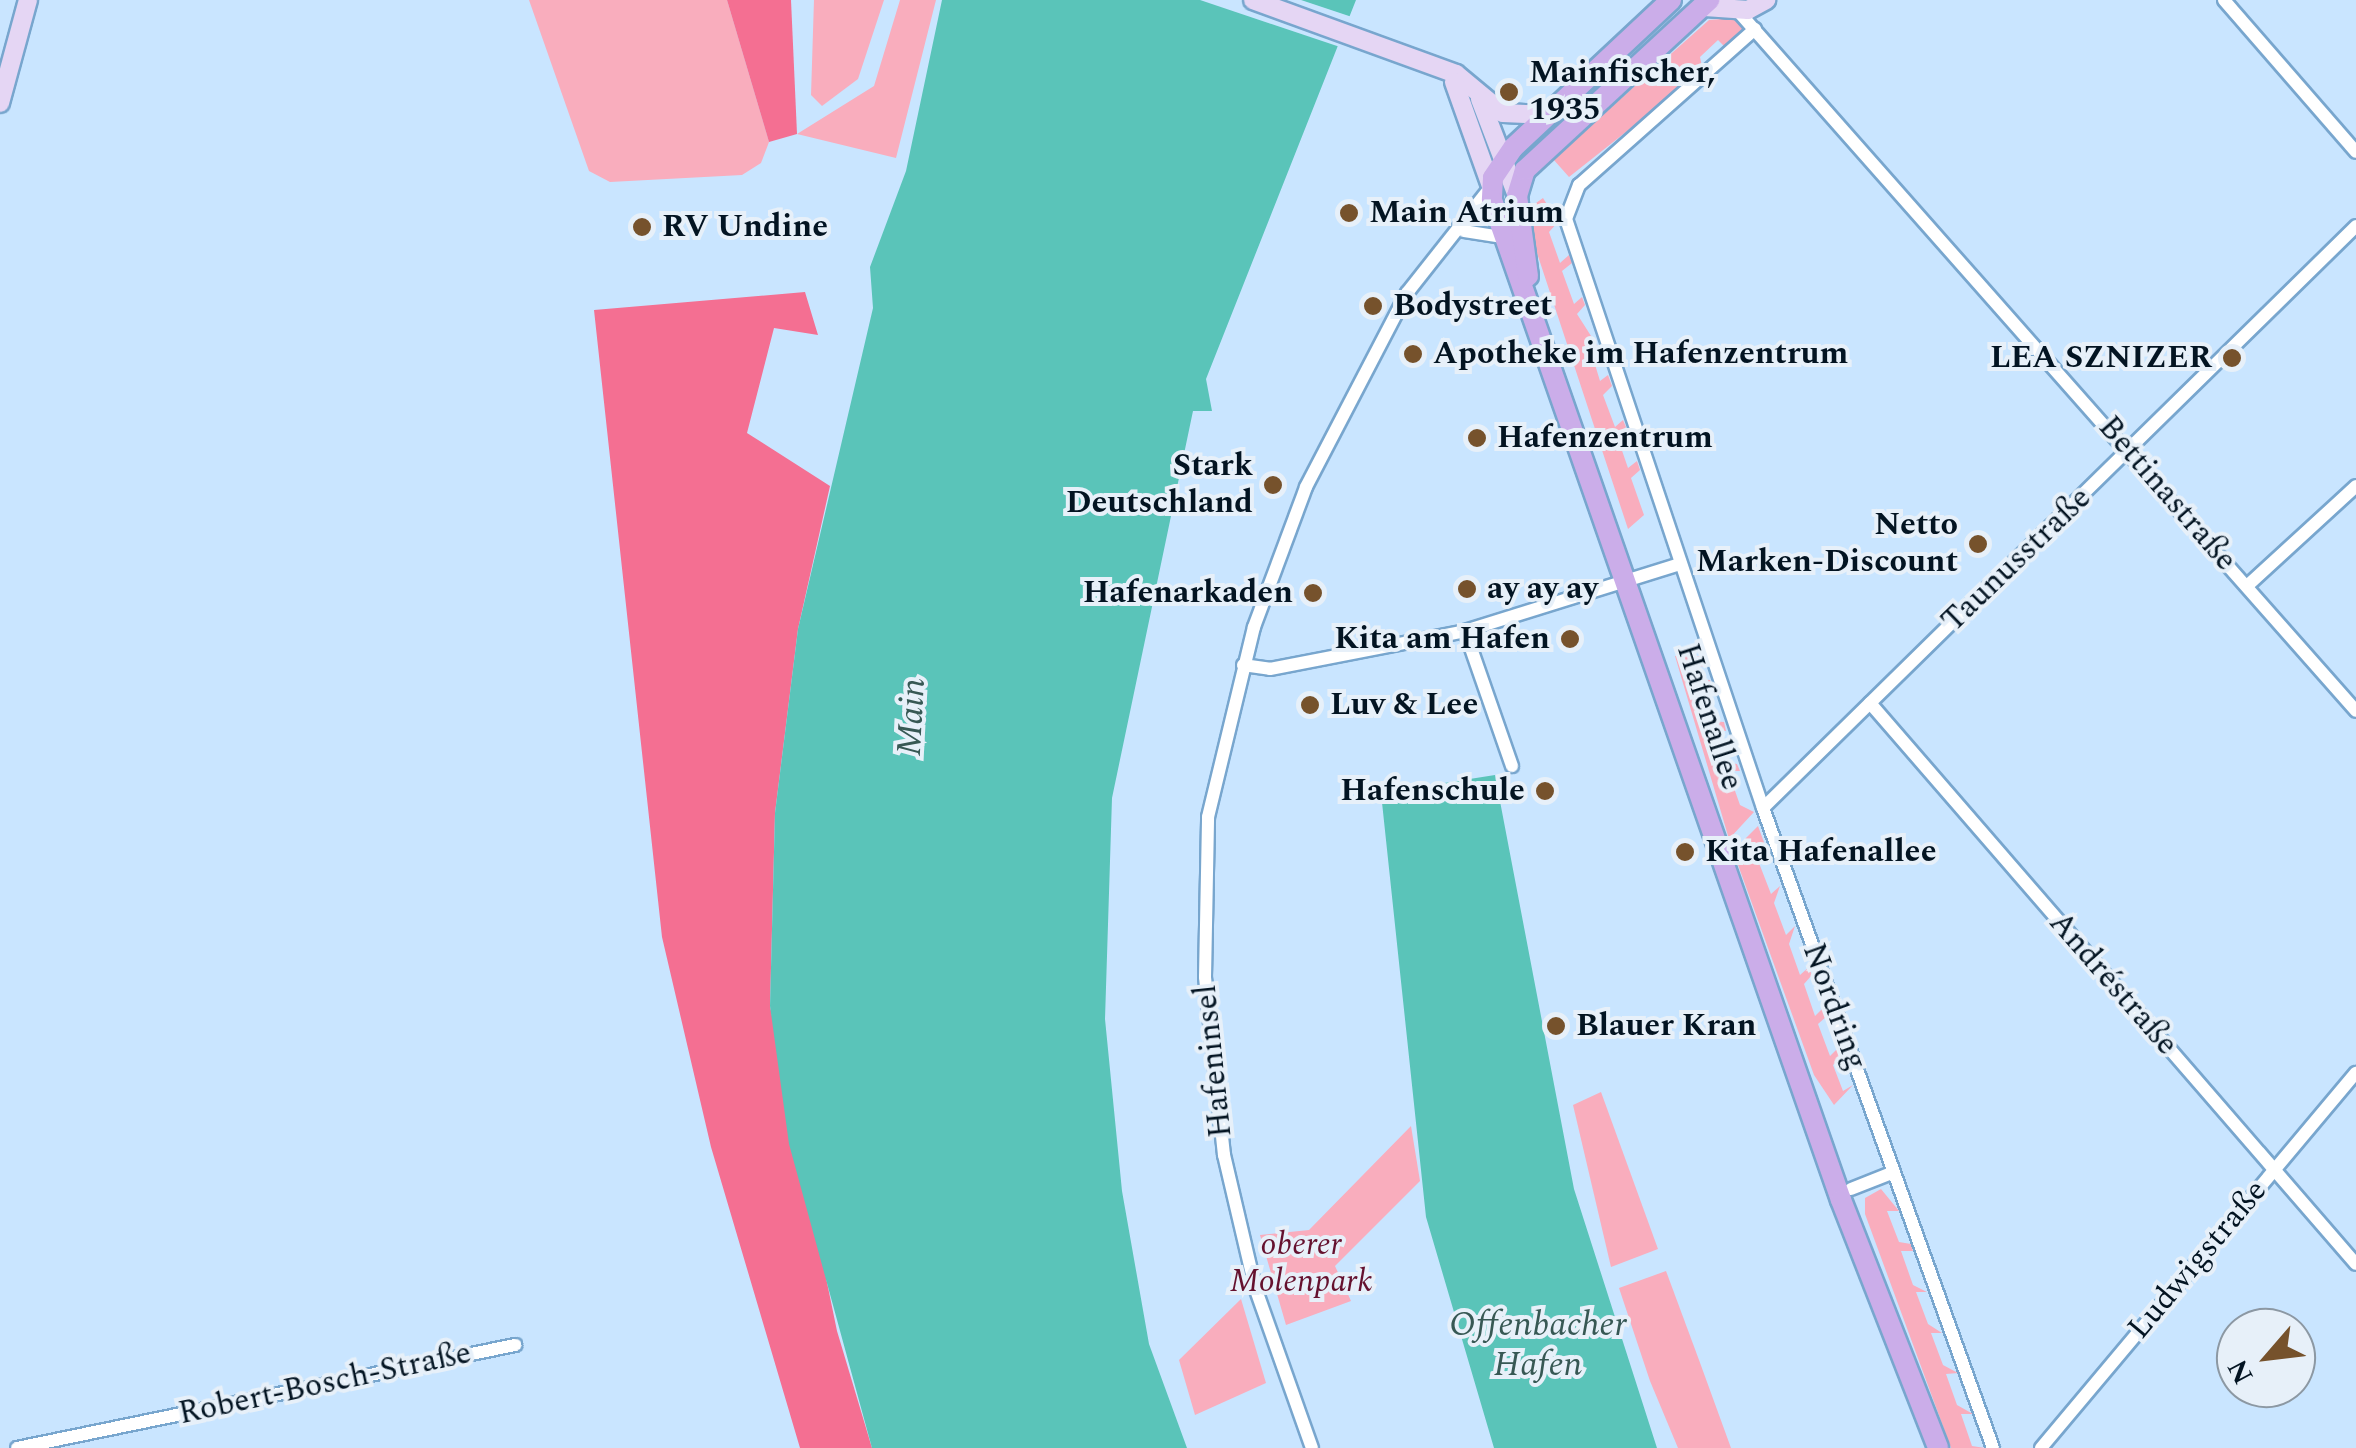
<!DOCTYPE html>
<html>
<head>
<meta charset="utf-8">
<style>
  body { margin:0 }
  #map { position:relative; width:2356px; height:1448px; overflow:hidden; background:#c9e5ff; font-family:Spectral,serif }
  div>[style] { position:absolute }
  [style*='--x'] { left:calc(var(--x)*1px); top:calc(var(--y)*1px); width:calc(var(--w)*1px); rotate:calc(var(--a)*1deg) }
  .green>* { inset:0; background:#f9adbd }
  .forest>* { inset:0; background:#f46f92 }
  .water>* { inset:0; background:#5ac4b9 }
  .pier>* { inset:0; background:#c9e5ff }
  .roads { filter:drop-shadow(2px 0 #78a6ce) drop-shadow(-2px 0 #78a6ce) drop-shadow(0 2px #78a6ce) drop-shadow(0 -2px #78a6ce) }
  .street>* { height:12px; margin:-6px; padding:0 6px; transform-origin:6px; border-radius:6px; background:#fff }
  .secondary>* { height:18px; margin:-9px; padding:0 9px; transform-origin:9px; border-radius:9px; background:#e5d6f4 }
  .primary>* { height:20px; margin:-10px; padding:0 10px; transform-origin:10px; border-radius:10px; background:#cbade9 }
  .dots>* { width:28px; height:28px; translate:-50% -50%; box-sizing:border-box; border:5px solid #e7f0f9; border-radius:50% }
  span { translate:-50% -50%; white-space:nowrap; text-align:center; line-height:1.15; -webkit-text-stroke:8px #e7f0f9; paint-order:stroke }
  .poi-label { font-size:32px; color:#031422; font-weight:700 }
  .left { translate:0 -50%; text-align:left }
  .right { translate:-100% -50%; text-align:right }
  .street-label { font-size:32px; color:#031422 }
  .park-label { font-size:32px; color:#65112e; font-style:italic }
  .water-label { font-size:35px; color:#375854; font-style:italic }
  .north { position:absolute; left:2216px; top:1308px; width:100px; height:100px; box-sizing:border-box; background:#e7f0f9; border:2px solid #8c98a3; border-radius:50%; rotate:242deg; font-size:28px; font-weight:700; line-height:40px; text-align:center; color:#031422 }
  .north::after { content:''; display:block; margin:auto; width:35px; height:45px; background:#76522c; clip-path:polygon(50% 0,100% 100%,50% 72%,0 100%) }
</style>
</head>
<body>
<div id="map">
  <div class="green">
    <div style="clip-path:polygon(529px 0,727px 0,769px 142px,761px 163px,742px 175px,610px 182px,589px 171px)"></div>
    <div style="clip-path:polygon(814px 0,884px 0,858px 79px,822px 106px,811px 95px)"></div>
    <div style="clip-path:polygon(900px 0,936px 0,896px 158px,797px 134px,874px 86px)"></div>
    <div style="clip-path:polygon(1734px 18px,1749px 29px,1727px 49px,1718px 40px,1700px 57px,1703px 71px,1569px 177px,1553px 159px,1709px 20px)"></div>
    <div style="clip-path:polygon(1543px 198px,1558px 222px,1549px 232px,1560px 263px,1569px 255px,1572px 263px,1562px 271px,1574px 304px,1582px 297px,1585px 305px,1577px 314px,1600px 350px,1593px 358px,1600px 381px,1608px 375px,1612px 386px,1603px 395px,1615px 427px,1623px 420px,1626px 427px,1617px 436px,1628px 468px,1637px 461px,1640px 470px,1631px 478px,1644px 515px,1628px 529px,1536px 250px,1529px 208px)"></div>
    <div style="clip-path:polygon(1675px 656px,1701px 656px,1705px 667px,1693px 665px,1697px 679px,1710px 680px,1713px 689px,1701px 689px,1711px 721px,1724px 722px,1726px 731px,1714px 730px,1724px 762px,1737px 764px,1740px 771px,1728px 771px,1740px 805px,1754px 812px,1729px 839px)"></div>
    <div style="clip-path:polygon(1758px 826px,1768px 853px,1759px 863px,1771px 894px,1780px 886px,1774px 903px,1786px 935px,1795px 926px,1789px 944px,1800px 975px,1809px 967px,1812px 975px,1804px 984px,1815px 1016px,1824px 1007px,1827px 1016px,1818px 1024px,1830px 1056px,1839px 1047px,1842px 1057px,1833px 1065px,1843px 1091px,1853px 1085px,1834px 1105px,1814px 1075px,1733px 851px)"></div>
    <div style="clip-path:polygon(1601px 1092px,1658px 1249px,1611px 1267px,1573px 1105px)"></div>
    <div style="clip-path:polygon(1411px 1126px,1420px 1181px,1335px 1266px,1351px 1301px,1286px 1325px,1260px 1235px,1309px 1230px)"></div>
    <div style="clip-path:polygon(1881px 1189px,1899px 1211px,1887px 1211px,1899px 1242px,1911px 1244px,1913px 1251px,1901px 1251px,1913px 1285px,1927px 1292px,1916px 1292px,1928px 1324px,1942px 1333px,1931px 1333px,1943px 1365px,1958px 1373px,1946px 1374px,1957px 1405px,1973px 1414px,1961px 1414px,1972px 1446px,1985px 1448px,1951px 1448px,1865px 1214px,1865px 1198px)"></div>
    <div style="clip-path:polygon(1666px 1271px,1699px 1360px,1731px 1448px,1678px 1448px,1650px 1381px,1619px 1288px)"></div>
    <div style="clip-path:polygon(1241px 1299px,1266px 1383px,1195px 1415px,1179px 1360px)"></div>
  </div>
  <div class="forest">
    <div style="clip-path:polygon(727px 0,791px 0,797px 134px,769px 142px)"></div>
    <div style="clip-path:polygon(805px 292px,818px 335px,774px 328px,747px 433px,830px 486px,798px 629px,775px 813px,770px 1006px,837px 1331px,872px 1448px,800px 1448px,711px 1147px,662px 937px,594px 310px)"></div>
  </div>
  <div class="water">
    <div style="clip-path:polygon(942px 0,1356px 0,1206px 379px,1212px 411px,1193px 411px,1112px 798px,1105px 1019px,1122px 1191px,1149px 1344px,1187px 1448px,872px 1448px,789px 1144px,770px 1006px,775px 813px,798px 629px,873px 308px,870px 267px,906px 171px)"></div>
    <div style="clip-path:polygon(1495px 775px,1574px 1189px,1657px 1448px,1494px 1448px,1426px 1217px,1381px 793px)"></div>
  </div>
  <div class="pier">
    <div style="clip-path:polygon(1200px 0,1301px 0,1355px 18px,1343px 48px)"></div>
  </div>
  <div class="roads">
    <div class="street">
      <div style="--x:2224;--y:0;--w:201;--a:49"></div>
      <div style="--x:1737;--y:10;--w:935;--a:48.55"></div>
      <div style="--x:1755;--y:29;--w:235;--a:138.4"></div>
      <div style="--x:1579;--y:185;--w:36;--a:111"></div>
      <div style="--x:1566;--y:219;--w:621;--a:71.51"></div>
      <div style="--x:1763;--y:808;--w:680;--a:70.23"></div>
      <div style="--x:1464;--y:231;--w:38;--a:9"></div>
      <div style="--x:2247;--y:586;--w:148;--a:-42.5"></div>
      <div style="--x:1465;--y:631;--w:143;--a:70.8"></div>
      <div style="--x:1243;--y:665;--w:27;--a:8"></div>
      <div style="--x:1270;--y:669;--w:199;--a:-11"></div>
      <div style="--x:1465;--y:631;--w:225;--a:-17.3"></div>
      <div style="--x:1870;--y:703;--w:742;--a:49.1"></div>
      <div style="--x:1763;--y:808;--w:831;--a:-44.46"></div>
      <div style="--x:1851;--y:1189;--w:46;--a:-21.6"></div>
      <div style="--x:17;--y:1448;--w:509;--a:-11.69"></div>
      <div style="--x:1312;--y:1448;--w:171;--a:-109.5"></div>
      <div style="--x:1255;--y:1287;--w:136;--a:-103.2"></div>
      <div style="--x:1224;--y:1155;--w:179;--a:-96.1"></div>
      <div style="--x:1205;--y:977;--w:160;--a:-88.9"></div>
      <div style="--x:1208;--y:817;--w:195;--a:-76.4"></div>
      <div style="--x:1254;--y:627;--w:149;--a:-69.6"></div>
      <div style="--x:1306;--y:487;--w:219;--a:-62.5"></div>
      <div style="--x:1407;--y:293;--w:134;--a:-51.7"></div>
      <div style="--x:2041;--y:1448;--w:490;--a:-50"></div>
    </div>
    <div class="secondary">
      <div style="--x:1253;--y:0;--w:216;--a:20"></div>
      <div style="--x:1456;--y:74;--w:61;--a:39.7"></div>
      <div style="--x:1503;--y:113;--w:45;--a:2.5"></div>
      <div style="--x:1705;--y:7;--w:43;--a:4"></div>
      <div style="--x:1748;--y:10;--w:21;--a:-29"></div>
      <div style="--x:1454;--y:82;--w:110;--a:70.4"></div>
      <div style="--x:1480;--y:99;--w:104;--a:69.1"></div>
      <div style="--x:0;--y:103;--w:107;--a:-74.8"></div>
    </div>
    <div class="primary">
      <div style="--x:1671;--y:0;--w:216;--a:136.9"></div>
      <div style="--x:1513;--y:148;--w:36;--a:124"></div>
      <div style="--x:1493;--y:178;--w:22;--a:93"></div>
      <div style="--x:1492;--y:200;--w:1059;--a:70.76"></div>
      <div style="--x:1841;--y:1200;--w:266;--a:68.6"></div>
      <div style="--x:1528;--y:276;--w:81;--a:-97.8"></div>
      <div style="--x:1517;--y:196;--w:27;--a:-73"></div>
      <div style="--x:1525;--y:170;--w:251;--a:-42.7"></div>
    </div>
  </div>
  <div class="dots">
    <div style="left:1509px;top:92px;background:#76522c"></div>
    <div style="left:1349px;top:213px;background:#76522c"></div>
    <div style="left:642px;top:227px;background:#76522c"></div>
    <div style="left:1373px;top:306px;background:#76522c"></div>
    <div style="left:1413px;top:354px;background:#76522c"></div>
    <div style="left:2232px;top:358px;background:#76522c"></div>
    <div style="left:1477px;top:438px;background:#76522c"></div>
    <div style="left:1273px;top:485px;background:#76522c"></div>
    <div style="left:1978px;top:544px;background:#76522c"></div>
    <div style="left:1467px;top:589px;background:#76522c"></div>
    <div style="left:1313px;top:593px;background:#76522c"></div>
    <div style="left:1570px;top:639px;background:#76522c"></div>
    <div style="left:1310px;top:705px;background:#76522c"></div>
    <div style="left:1545px;top:791px;background:#76522c"></div>
    <div style="left:1685px;top:852px;background:#76522c"></div>
    <div style="left:1556px;top:1026px;background:#76522c"></div>
  </div>
  <div class="poi-label">
    <span class="left" style="left:1529px;top:92px">Mainfischer,<br>1935</span>
    <span class="left" style="left:1369px;top:213px">Main Atrium</span>
    <span class="left" style="left:662px;top:227px">RV Undine</span>
    <span class="left" style="left:1393px;top:306px">Bodystreet</span>
    <span class="left" style="left:1433px;top:354px">Apotheke im Hafenzentrum</span>
    <span class="right" style="left:2212px;top:358px">LEA SZNIZER</span>
    <span class="left" style="left:1497px;top:438px">Hafenzentrum</span>
    <span class="right" style="left:1253px;top:485px">Stark<br>Deutschland</span>
    <span class="right" style="left:1958px;top:544px">Netto<br>Marken-Discount</span>
    <span class="left" style="left:1487px;top:589px">ay ay ay</span>
    <span class="right" style="left:1293px;top:593px">Hafenarkaden</span>
    <span class="right" style="left:1550px;top:639px">Kita am Hafen</span>
    <span class="left" style="left:1330px;top:705px">Luv &amp; Lee</span>
    <span class="right" style="left:1525px;top:791px">Hafenschule</span>
    <span class="left" style="left:1705px;top:852px">Kita Hafenallee</span>
    <span class="left" style="left:1576px;top:1026px">Blauer Kran</span>
  </div>
  <div class="street-label">
    <span style="left:2167px;top:494px;rotate:49deg">Bettinastraße</span>
    <span style="left:2017px;top:560px;rotate:-44deg">Taunusstraße</span>
    <span style="left:1709px;top:717px;rotate:72deg">Hafenallee</span>
    <span style="left:2113px;top:984px;rotate:49deg">Andréstraße</span>
    <span style="left:1834px;top:1007px;rotate:70deg">Nordring</span>
    <span style="left:1214px;top:1061px;rotate:-96deg">Hafeninsel</span>
    <span style="left:2198px;top:1260px;rotate:-50deg">Ludwigstraße</span>
    <span style="left:325px;top:1384px;rotate:-12deg">Robert-Bosch-Straße</span>
  </div>
  <div class="park-label">
    <span style="left:1301px;top:1264px">oberer<br>Molenpark</span>
  </div>
  <div class="water-label">
    <span style="left:912px;top:717px;rotate:-87deg">Main</span>
    <span style="left:1538px;top:1345px">Offenbacher<br>Hafen</span>
  </div>
  <div class="north">N</div>
</div>
</body>
</html>
